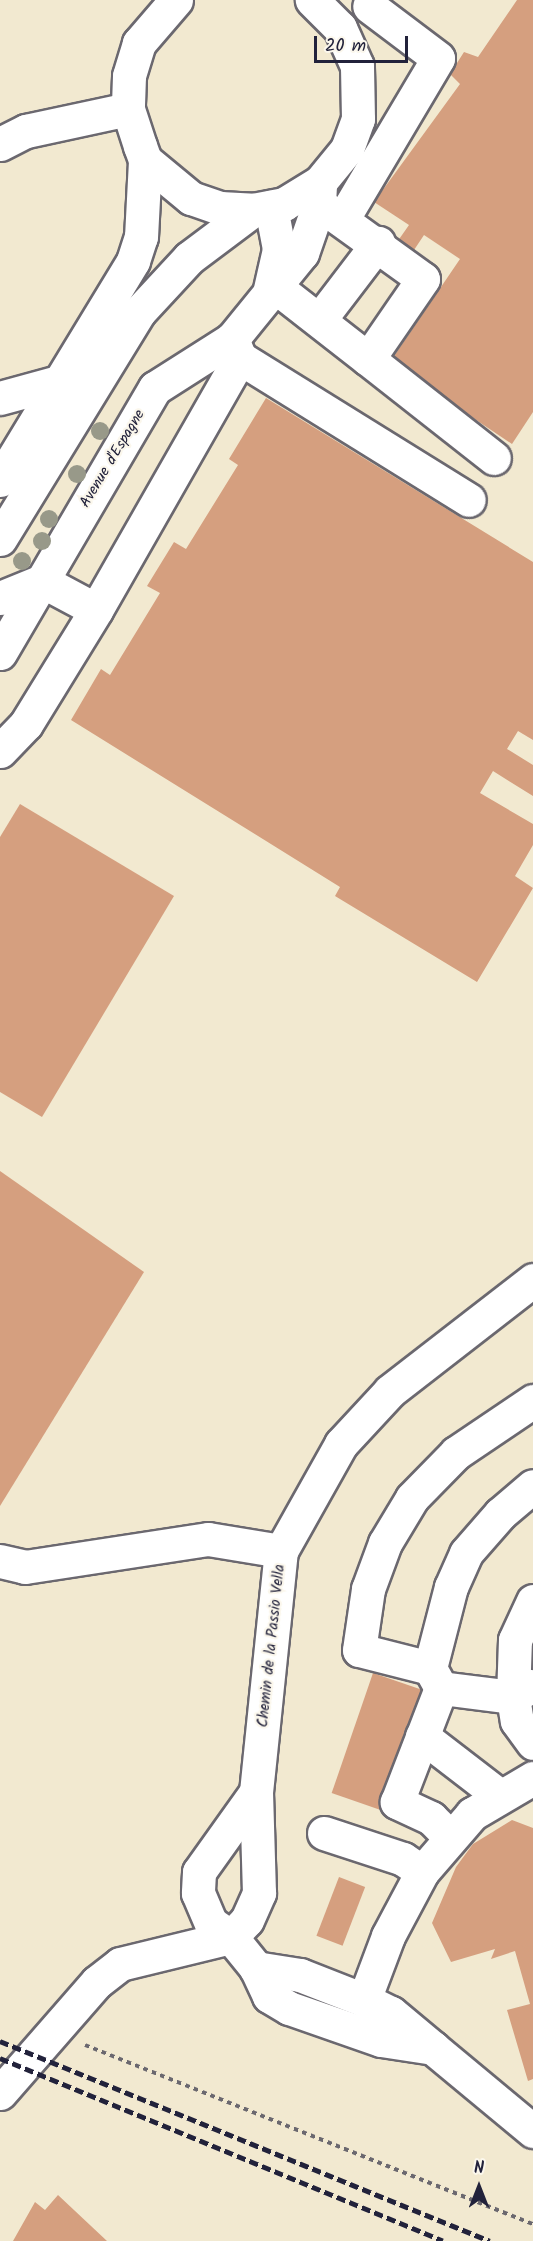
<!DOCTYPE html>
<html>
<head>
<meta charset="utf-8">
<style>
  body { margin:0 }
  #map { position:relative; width:533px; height:2241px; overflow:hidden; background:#f2e9d0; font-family:Kalam,sans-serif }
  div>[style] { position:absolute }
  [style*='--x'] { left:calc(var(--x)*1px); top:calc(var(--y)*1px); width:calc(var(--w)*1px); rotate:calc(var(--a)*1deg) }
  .building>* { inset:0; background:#d59f7f; transform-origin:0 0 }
  .path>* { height:4px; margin-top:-2px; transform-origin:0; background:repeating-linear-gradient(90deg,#6b686f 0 4.5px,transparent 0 9px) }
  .roads { filter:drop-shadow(2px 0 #6b686f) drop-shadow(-2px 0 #6b686f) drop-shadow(0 2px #6b686f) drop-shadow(0 -2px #6b686f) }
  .minor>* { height:33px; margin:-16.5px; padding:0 16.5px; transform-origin:16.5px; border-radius:16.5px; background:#fff }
  .major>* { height:33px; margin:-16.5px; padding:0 16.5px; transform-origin:16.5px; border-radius:16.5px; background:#fff }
  .rail>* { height:4.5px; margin-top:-2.25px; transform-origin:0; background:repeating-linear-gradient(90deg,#22223b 0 9px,transparent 0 13.5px) }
  .trees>* { width:18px; height:18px; margin:-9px; border-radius:50%; background:#989989 }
  span { translate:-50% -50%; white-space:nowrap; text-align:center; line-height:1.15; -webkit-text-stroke:4.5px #fbf7ec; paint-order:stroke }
  .street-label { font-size:15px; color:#22223b }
  .north { position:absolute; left:449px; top:2157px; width:60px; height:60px; -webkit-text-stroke:4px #fbf7ec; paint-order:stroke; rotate:0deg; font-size:16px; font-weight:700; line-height:24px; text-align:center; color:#22223b }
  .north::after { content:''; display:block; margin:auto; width:21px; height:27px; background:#22223b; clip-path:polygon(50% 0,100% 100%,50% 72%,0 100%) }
  .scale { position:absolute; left:314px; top:36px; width:94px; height:27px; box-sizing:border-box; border:3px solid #22223b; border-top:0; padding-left:8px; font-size:18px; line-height:21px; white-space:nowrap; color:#22223b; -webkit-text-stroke:4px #fbf7ec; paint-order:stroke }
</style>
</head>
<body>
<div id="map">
  <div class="building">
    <div style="clip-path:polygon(517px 0,533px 0,533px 412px,512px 444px,390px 362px,460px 259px,424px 235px,410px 256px,395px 245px,409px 225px,374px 202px,460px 84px,450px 74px,464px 52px,478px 57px)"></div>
    <div style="clip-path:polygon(266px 398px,533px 562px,533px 740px,518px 731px,507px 749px,533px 765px,533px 796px,493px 771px,480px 793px,533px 824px,533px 845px,515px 876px,533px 888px,477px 982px,335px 896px,340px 887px,71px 720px,101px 669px,110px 675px,160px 593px,147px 586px,174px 542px,186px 549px,238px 465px,229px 459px)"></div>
    <div style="clip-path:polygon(20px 804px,174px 896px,42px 1117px,0 1092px,0 837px)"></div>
    <div style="clip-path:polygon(0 1171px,144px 1272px,0 1506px)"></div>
    <div style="left:373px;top:1673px;width:54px;height:127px;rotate:19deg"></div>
    <div style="clip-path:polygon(512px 1820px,533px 1828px,533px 2079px,528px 2081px,507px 2010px,530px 2004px,515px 1951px,491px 1959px,495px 1949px,451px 1962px,432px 1923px,456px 1867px,473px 1844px)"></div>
    <div style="left:339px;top:1877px;width:28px;height:63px;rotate:21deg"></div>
    <div style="clip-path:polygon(58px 2195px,107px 2241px,13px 2241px,35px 2202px,45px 2210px)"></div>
  </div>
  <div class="path">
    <div style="--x:85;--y:2045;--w:482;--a:21.8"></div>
  </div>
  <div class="roads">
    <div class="minor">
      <div style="--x:0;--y:144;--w:29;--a:-27"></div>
      <div style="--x:26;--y:131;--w:104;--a:-12.2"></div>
      <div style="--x:319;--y:204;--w:128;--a:35.8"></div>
      <div style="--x:423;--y:279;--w:97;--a:124.5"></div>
      <div style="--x:368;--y:359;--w:160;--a:38.2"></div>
      <div style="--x:342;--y:220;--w:188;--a:-59.3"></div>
      <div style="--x:438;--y:58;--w:86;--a:-143"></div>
      <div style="--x:277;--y:288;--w:115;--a:38"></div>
      <div style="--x:270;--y:289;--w:41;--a:-77.3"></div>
      <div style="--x:279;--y:249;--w:43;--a:-100.8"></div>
      <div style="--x:320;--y:319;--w:96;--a:-52.7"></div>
      <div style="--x:240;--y:358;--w:269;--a:31.8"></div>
      <div style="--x:0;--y:398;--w:64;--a:-15.3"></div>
      <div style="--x:0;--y:598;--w:45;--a:-22"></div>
      <div style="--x:42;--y:581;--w:61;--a:28.2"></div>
      <div style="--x:0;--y:653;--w:307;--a:-59.7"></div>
      <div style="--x:155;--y:388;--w:91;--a:-32.5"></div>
      <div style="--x:232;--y:339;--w:111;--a:-50.9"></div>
      <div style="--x:302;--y:253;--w:52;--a:-70.9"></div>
      <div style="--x:319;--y:204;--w:22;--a:-87"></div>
      <div style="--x:0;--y:751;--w:37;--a:-46"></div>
      <div style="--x:26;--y:724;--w:134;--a:-58.4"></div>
      <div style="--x:96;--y:610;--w:290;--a:-60.3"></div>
      <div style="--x:240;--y:358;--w:21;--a:-113"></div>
      <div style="--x:0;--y:1561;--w:26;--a:13"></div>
      <div style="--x:25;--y:1567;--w:185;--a:-8.7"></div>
      <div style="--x:208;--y:1539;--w:74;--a:9.3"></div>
      <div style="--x:430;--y:1668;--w:84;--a:-75.5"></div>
      <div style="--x:451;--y:1587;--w:37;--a:-66"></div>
      <div style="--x:466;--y:1553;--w:52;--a:-48.9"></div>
      <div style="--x:500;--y:1514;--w:43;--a:-40.3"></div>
      <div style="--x:531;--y:1686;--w:21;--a:149"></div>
      <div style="--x:513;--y:1697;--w:24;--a:81"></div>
      <div style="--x:517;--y:1721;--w:27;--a:54"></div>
      <div style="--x:441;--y:1688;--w:73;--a:7.1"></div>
      <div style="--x:513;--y:1697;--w:57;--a:-88"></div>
      <div style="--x:515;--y:1640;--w:43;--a:-65.2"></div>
      <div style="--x:422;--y:1736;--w:98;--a:37.6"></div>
      <div style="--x:256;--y:1792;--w:98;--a:125.5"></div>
      <div style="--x:199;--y:1872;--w:21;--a:93"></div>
      <div style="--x:198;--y:1893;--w:33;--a:67"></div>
      <div style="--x:211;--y:1923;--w:24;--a:35"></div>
      <div style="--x:231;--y:1937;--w:40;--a:51"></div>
      <div style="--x:256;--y:1968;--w:31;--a:65"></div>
      <div style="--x:269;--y:1996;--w:23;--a:31"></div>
      <div style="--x:289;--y:2008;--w:97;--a:19.2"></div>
      <div style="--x:381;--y:2040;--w:53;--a:8.7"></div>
      <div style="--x:433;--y:2048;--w:55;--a:-140.2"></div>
      <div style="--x:391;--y:2013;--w:30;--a:-154"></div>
      <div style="--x:364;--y:2000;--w:69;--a:-158.7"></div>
      <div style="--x:300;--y:1975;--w:45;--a:-171"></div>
      <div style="--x:324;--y:1833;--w:83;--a:18.2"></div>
      <div style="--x:403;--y:1859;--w:23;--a:34"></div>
      <div style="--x:450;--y:1837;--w:27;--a:-135"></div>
      <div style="--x:431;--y:1818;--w:38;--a:-155"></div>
      <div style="--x:397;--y:1802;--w:122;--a:-68.9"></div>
      <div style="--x:441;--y:1688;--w:23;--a:-119"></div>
      <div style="--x:430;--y:1668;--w:73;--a:-165.8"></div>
      <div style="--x:359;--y:1650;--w:62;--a:-81.6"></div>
      <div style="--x:368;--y:1589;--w:49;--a:-69.7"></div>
      <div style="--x:385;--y:1543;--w:52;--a:-59"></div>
      <div style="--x:412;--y:1498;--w:63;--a:-45.6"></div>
      <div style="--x:456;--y:1453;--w:93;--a:-34"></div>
      <div style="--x:364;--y:2000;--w:68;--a:-69.4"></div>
      <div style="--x:388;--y:1936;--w:72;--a:-62"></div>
      <div style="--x:422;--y:1872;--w:77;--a:-49.2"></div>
      <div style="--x:472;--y:1814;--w:71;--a:-30.5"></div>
      <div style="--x:433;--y:2048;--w:130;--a:39.7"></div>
      <div style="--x:0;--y:2093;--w:147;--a:-48.9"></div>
      <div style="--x:97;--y:1982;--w:29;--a:-38"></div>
      <div style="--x:120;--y:1964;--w:114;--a:-13.7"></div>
      <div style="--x:231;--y:1937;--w:23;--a:-47"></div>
      <div style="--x:247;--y:1920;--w:30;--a:-66"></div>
      <div style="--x:259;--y:1893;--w:101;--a:-91.7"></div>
      <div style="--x:256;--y:1792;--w:242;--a:-84.1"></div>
      <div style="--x:281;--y:1551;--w:123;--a:-60.7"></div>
      <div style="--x:341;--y:1444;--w:72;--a:-47.2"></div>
      <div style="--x:390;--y:1391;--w:181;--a:-37.8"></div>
    </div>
    <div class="major">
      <div style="--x:176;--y:0;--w:57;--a:130.7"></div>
      <div style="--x:139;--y:43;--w:34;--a:107"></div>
      <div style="--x:129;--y:76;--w:33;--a:92"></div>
      <div style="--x:128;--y:109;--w:39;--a:72"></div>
      <div style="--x:140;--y:146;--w:15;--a:70"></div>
      <div style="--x:145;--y:160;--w:60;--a:39.6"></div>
      <div style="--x:191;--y:198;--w:31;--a:19"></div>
      <div style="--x:220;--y:208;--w:33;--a:3"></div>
      <div style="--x:253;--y:210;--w:32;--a:-11"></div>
      <div style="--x:284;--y:204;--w:42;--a:-31.4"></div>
      <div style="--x:320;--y:182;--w:43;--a:-50.7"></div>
      <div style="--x:347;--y:149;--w:32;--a:-70"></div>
      <div style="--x:358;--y:119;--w:53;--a:-91.1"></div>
      <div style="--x:357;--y:66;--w:42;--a:-114.1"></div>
      <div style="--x:340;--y:28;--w:40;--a:-135"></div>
      <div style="--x:0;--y:480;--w:256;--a:-58.7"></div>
      <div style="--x:133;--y:261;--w:25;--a:-72"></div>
      <div style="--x:141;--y:237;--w:77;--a:-87"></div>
      <div style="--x:0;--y:539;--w:266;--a:-58.5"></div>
      <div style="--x:139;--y:312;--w:74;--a:-47.2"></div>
      <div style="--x:189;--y:258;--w:80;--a:-36.9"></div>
    </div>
  </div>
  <div class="rail">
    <div style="--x:0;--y:2041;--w:529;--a:22.2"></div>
    <div style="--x:0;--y:2058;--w:479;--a:22.4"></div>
  </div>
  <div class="trees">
    <div style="left:100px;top:431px"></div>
    <div style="left:77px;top:474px"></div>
    <div style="left:49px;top:519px"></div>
    <div style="left:42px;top:541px"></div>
    <div style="left:22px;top:561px"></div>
  </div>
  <div class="street-label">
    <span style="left:113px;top:459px;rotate:-59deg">Avenue d'Espagne</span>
    <span style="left:272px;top:1646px;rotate:-84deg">Chemin de la Passio Vella</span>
  </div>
  <div class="north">N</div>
  <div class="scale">20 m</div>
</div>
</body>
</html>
